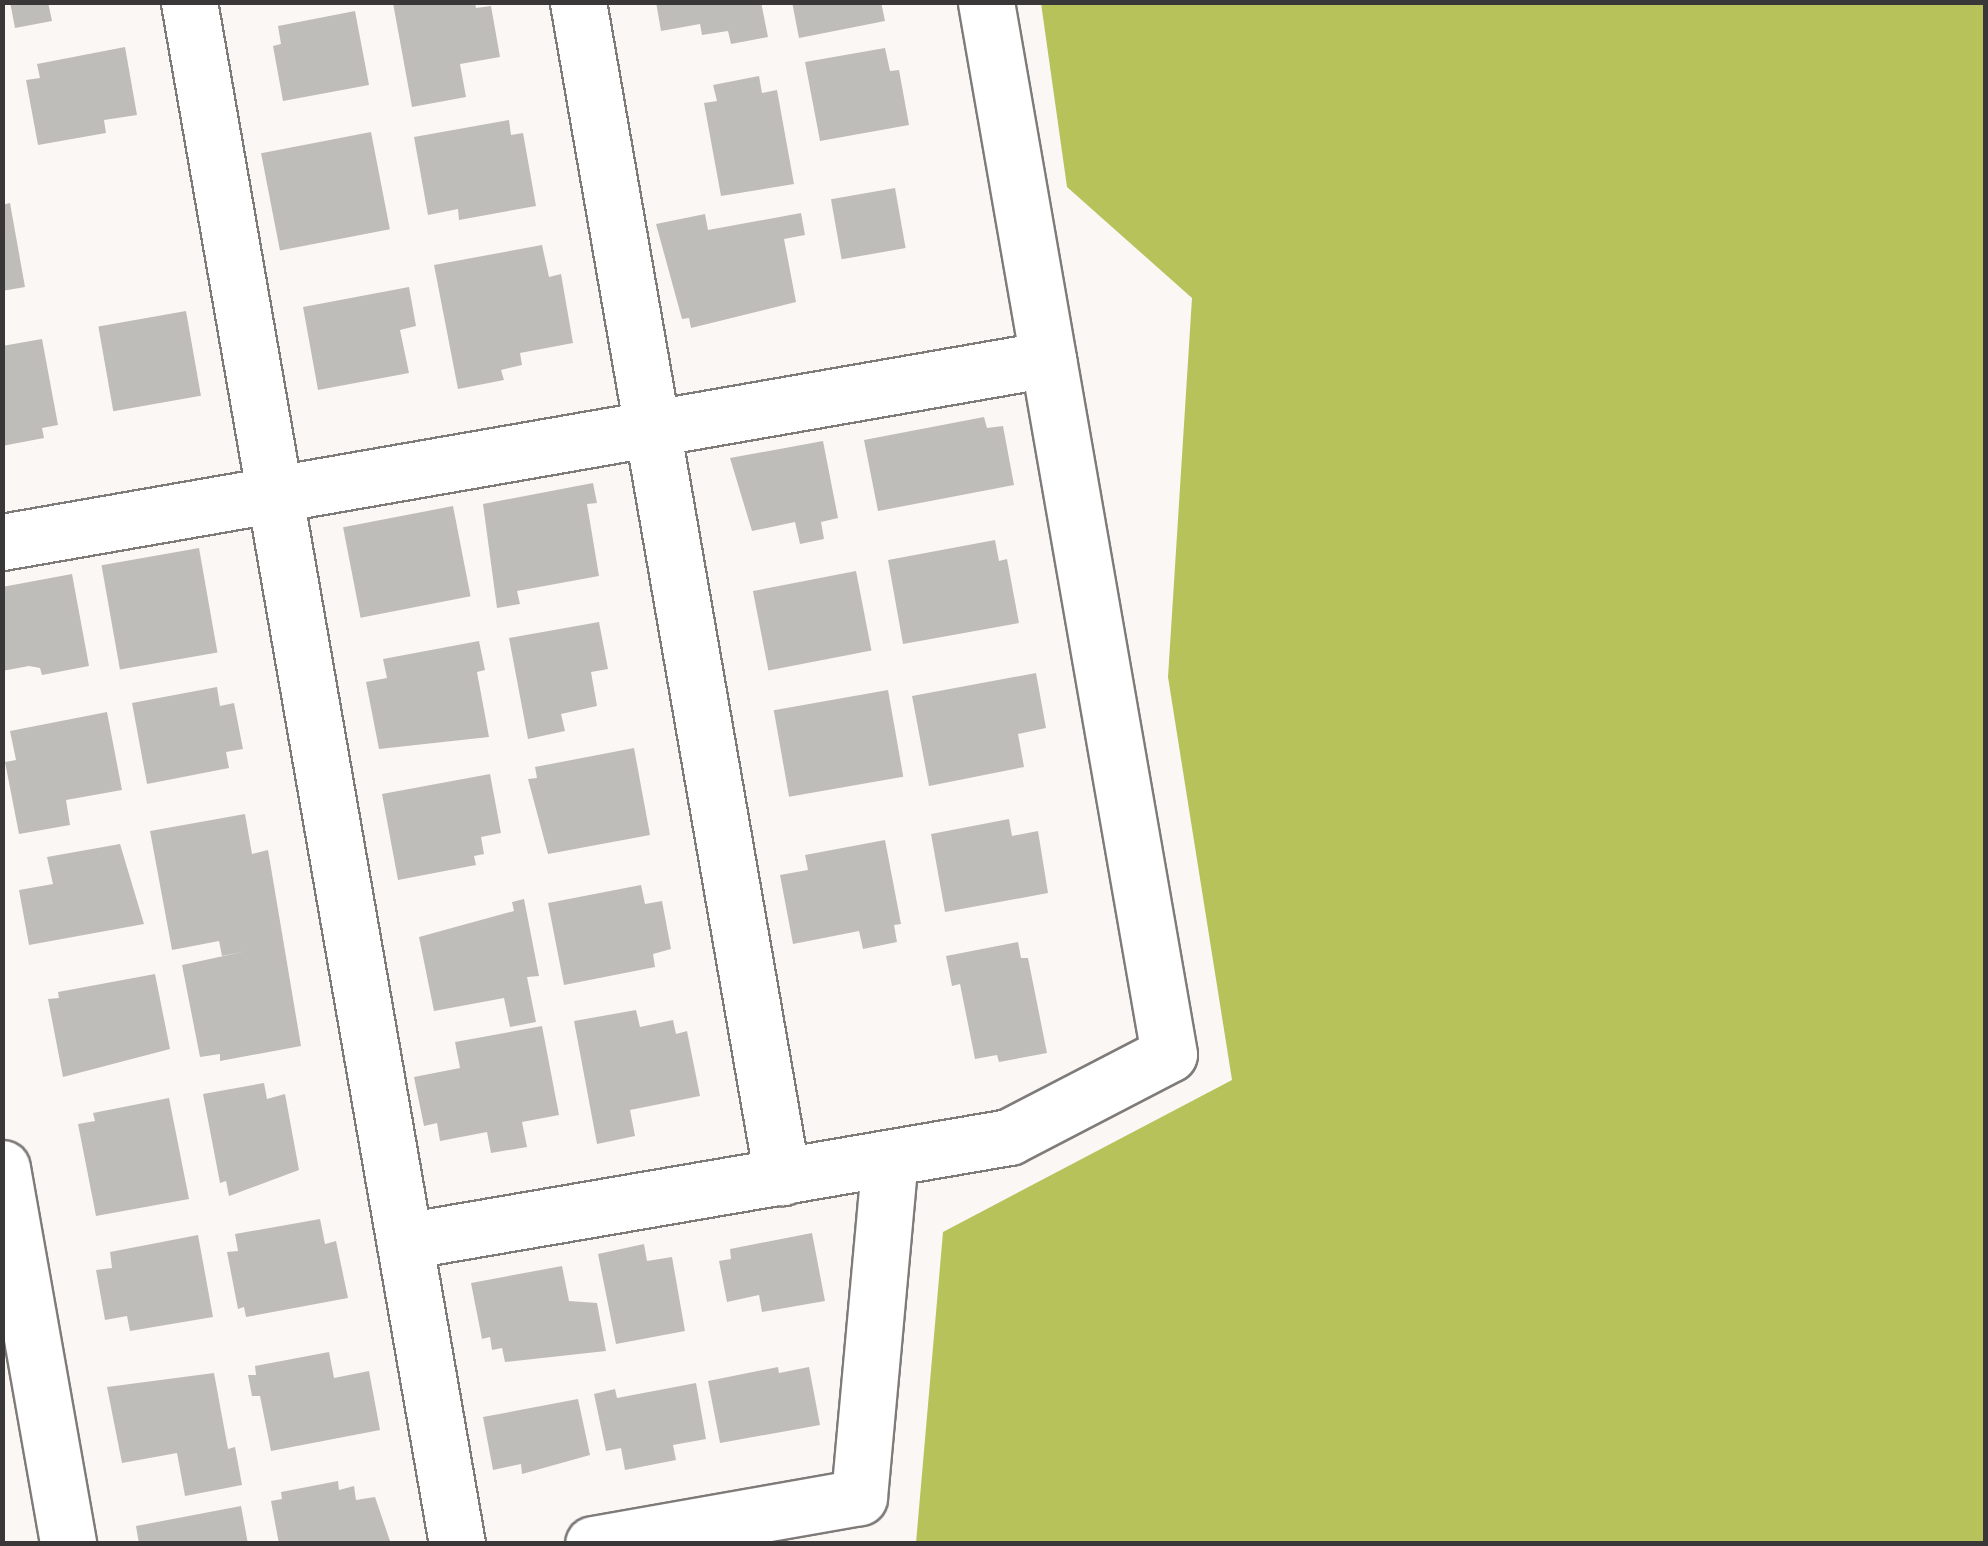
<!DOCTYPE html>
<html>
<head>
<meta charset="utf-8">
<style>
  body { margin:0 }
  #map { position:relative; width:1988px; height:1546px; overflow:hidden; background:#fbf7f5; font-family:"Golos Text",sans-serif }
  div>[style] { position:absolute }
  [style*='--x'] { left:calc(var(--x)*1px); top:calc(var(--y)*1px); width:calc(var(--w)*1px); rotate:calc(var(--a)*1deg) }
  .forest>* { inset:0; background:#b8c25b }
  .building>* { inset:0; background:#bfbdba; transform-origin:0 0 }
  .roads { filter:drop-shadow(2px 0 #7f7b79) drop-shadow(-2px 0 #7f7b79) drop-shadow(0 2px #7f7b79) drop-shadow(0 -2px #7f7b79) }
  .minor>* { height:55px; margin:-27.5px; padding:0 27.5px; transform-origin:27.5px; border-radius:27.5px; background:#fff }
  span { translate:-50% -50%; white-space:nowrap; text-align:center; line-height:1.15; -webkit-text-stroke:9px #fbf7f5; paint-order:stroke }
  .frame { position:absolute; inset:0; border:5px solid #393737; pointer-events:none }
</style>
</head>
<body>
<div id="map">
  <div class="forest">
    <div style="clip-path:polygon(1041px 3px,1985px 3px,1985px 1543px,916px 1543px,943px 1232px,1232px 1080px,1168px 677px,1192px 298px,1067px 187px)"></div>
  </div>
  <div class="building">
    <div style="clip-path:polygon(10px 2px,48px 2px,52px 21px,15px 28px)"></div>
    <div style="clip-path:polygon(475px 2px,476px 8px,491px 6px,500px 57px,460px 64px,466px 97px,412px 107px,393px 3px)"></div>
    <div style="clip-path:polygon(656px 2px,761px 2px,768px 37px,731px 44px,728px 31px,702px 35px,700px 24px,661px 31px)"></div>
    <div style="clip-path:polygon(792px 2px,881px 2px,885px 21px,799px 38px)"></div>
    <div style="clip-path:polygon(355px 11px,369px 85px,283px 101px,273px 46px,281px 44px,278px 26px)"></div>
    <div style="clip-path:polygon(125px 47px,137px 115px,104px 120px,106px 133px,38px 145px,26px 80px,40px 78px,37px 64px)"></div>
    <div style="clip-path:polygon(885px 48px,890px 71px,899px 70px,909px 125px,820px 141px,805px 62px)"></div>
    <div style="clip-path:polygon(759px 76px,762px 93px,777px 90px,794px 184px,721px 196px,704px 103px,717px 101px,713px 85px)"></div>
    <div style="clip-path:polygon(509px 120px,511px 135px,523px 133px,536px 206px,459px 220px,458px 209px,428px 215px,414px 137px)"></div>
    <div style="left:371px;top:132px;width:99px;height:112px;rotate:79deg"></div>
    <div style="left:895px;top:188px;width:61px;height:65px;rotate:80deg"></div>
    <div style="clip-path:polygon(10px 203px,25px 287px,2px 291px,2px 205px)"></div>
    <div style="clip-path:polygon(801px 213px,805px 235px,784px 239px,796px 302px,691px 328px,689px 318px,682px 319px,656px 224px,705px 214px,708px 230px)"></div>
    <div style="clip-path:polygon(542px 245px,549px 277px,561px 274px,573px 343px,520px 353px,522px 365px,501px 370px,504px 380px,458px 389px,434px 265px)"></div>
    <div style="clip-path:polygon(409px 287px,416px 326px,400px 330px,409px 373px,318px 390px,303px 307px)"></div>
    <div style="left:186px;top:311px;width:86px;height:89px;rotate:80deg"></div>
    <div style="clip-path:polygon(42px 339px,58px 425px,42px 428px,44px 438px,2px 446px,2px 346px)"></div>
    <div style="clip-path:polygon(984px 417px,987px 428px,1003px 426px,1014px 485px,878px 511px,864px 440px)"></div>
    <div style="clip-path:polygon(823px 441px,838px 518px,821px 522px,824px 539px,800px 544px,795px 522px,752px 531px,730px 458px)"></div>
    <div style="clip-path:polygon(593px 483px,597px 503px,587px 504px,599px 576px,517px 591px,520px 604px,497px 608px,483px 504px)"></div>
    <div style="left:453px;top:506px;width:92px;height:112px;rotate:79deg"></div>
    <div style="clip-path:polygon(995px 540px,999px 561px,1007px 559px,1019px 623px,903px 644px,888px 560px)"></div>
    <div style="left:199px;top:548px;width:106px;height:99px;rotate:80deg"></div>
    <div style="left:856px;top:571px;width:81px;height:105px;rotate:79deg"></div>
    <div style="clip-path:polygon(72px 574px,89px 666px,42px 675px,40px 668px,29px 666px,2px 671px,2px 587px)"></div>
    <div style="clip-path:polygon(599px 622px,608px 669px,591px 672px,597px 706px,561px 714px,565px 731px,528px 739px,509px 638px)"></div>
    <div style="clip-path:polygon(479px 641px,485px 670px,477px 672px,489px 737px,379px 749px,366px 682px,387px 678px,383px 659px)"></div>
    <div style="clip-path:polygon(1036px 673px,1046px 728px,1018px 734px,1024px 767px,929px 786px,912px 696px)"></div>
    <div style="clip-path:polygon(217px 687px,220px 706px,234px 703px,243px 749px,226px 752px,229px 768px,147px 784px,132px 703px)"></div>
    <div style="left:888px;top:690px;width:88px;height:116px;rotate:80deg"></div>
    <div style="clip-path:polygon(107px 712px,122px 790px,66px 800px,70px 825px,19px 834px,5px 762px,16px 760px,10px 731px)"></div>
    <div style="clip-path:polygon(634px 748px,650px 835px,548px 854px,528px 779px,537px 778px,535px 767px)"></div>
    <div style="clip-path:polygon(490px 774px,501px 833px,481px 837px,484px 854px,474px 856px,476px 865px,398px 880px,382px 794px)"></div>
    <div style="clip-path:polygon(245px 814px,252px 854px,268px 850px,301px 1046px,220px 1061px,220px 1054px,200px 1057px,182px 965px,247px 951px,222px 956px,219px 941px,172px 950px,150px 831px)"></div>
    <div style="clip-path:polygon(1009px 819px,1012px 836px,1038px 831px,1048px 893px,945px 912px,931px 834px)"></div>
    <div style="clip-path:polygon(885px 840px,901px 924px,894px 925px,897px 942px,863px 949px,859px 931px,793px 944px,780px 875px,808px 870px,805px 855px)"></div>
    <div style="clip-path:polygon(120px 844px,144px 924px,29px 945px,19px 890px,53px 884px,47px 857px)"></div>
    <div style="clip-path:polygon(641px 885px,645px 904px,662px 901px,671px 949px,653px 954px,655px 967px,564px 985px,548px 903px)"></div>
    <div style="clip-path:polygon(524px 899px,539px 976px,527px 977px,536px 1022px,510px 1027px,504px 998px,434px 1011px,419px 937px,514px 911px,512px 902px)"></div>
    <div style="clip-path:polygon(1018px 942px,1021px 958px,1028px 958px,1047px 1053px,999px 1062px,997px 1055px,975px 1059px,960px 984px,952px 986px,946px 956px)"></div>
    <div style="clip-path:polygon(155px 974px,170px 1049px,63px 1077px,48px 999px,59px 998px,58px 992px)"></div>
    <div style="clip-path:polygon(636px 1010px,640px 1027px,673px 1020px,676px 1034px,687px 1031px,700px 1096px,630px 1110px,635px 1136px,597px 1144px,574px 1021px)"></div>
    <div style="clip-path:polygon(542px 1026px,559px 1115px,522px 1122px,527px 1147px,491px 1153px,487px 1132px,440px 1141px,437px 1123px,424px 1126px,414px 1077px,460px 1068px,455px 1042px)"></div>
    <div style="clip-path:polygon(264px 1083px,267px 1099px,285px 1094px,299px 1170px,229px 1196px,226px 1181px,220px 1183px,203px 1094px)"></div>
    <div style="clip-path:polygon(169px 1098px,189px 1199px,96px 1216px,78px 1124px,95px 1121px,93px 1113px)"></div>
    <div style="clip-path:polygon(320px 1219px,325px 1244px,336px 1241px,348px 1298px,246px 1317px,244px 1307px,238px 1309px,227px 1252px,238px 1251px,235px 1234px)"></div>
    <div style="clip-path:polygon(812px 1233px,825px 1301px,762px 1312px,759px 1295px,727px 1302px,719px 1261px,731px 1259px,730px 1249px)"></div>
    <div style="clip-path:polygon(198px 1235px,213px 1317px,130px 1331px,127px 1316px,105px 1320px,96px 1270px,112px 1268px,110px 1252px)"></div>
    <div style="clip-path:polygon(644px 1244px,647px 1261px,672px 1257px,685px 1331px,616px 1344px,598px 1254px)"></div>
    <div style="clip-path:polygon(562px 1266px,569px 1301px,597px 1303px,606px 1351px,505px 1362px,502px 1348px,492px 1350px,490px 1337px,482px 1339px,471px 1283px)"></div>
    <div style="clip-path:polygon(329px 1352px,334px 1378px,369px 1371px,380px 1430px,271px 1451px,260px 1396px,252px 1396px,248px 1375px,256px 1375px,255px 1366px)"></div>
    <div style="clip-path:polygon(778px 1367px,779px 1373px,809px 1367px,820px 1425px,720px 1443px,708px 1381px)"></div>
    <div style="clip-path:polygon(214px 1373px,228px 1449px,235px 1447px,242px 1485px,185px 1496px,177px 1453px,122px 1463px,107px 1387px)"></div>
    <div style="clip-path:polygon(696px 1383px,706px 1439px,673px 1445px,676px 1460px,625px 1470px,621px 1448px,606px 1451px,594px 1394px,615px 1389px,617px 1398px)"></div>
    <div style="clip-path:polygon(578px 1399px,590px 1455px,522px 1474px,521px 1464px,493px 1470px,483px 1417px)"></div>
    <div style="clip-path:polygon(338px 1481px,339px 1490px,354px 1486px,356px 1500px,375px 1497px,391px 1544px,279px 1544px,271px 1501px,282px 1499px,281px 1492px)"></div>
    <div style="clip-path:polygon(241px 1506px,248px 1544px,139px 1544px,136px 1526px)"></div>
  </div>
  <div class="roads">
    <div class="minor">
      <div style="--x:189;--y:2;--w:1565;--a:80.14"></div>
      <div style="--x:578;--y:2;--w:1193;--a:80.15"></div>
      <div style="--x:2;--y:542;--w:1062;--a:-9.92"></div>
      <div style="--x:2;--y:1168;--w:382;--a:80"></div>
      <div style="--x:405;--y:1241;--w:613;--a:-9.77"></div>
      <div style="--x:1009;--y:1137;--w:180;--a:-27.4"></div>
      <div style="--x:1169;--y:1054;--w:1068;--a:-99.87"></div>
      <div style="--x:593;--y:1544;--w:270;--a:-10"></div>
      <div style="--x:859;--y:1497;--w:340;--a:-84.8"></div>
    </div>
  </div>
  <div class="frame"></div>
</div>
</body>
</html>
